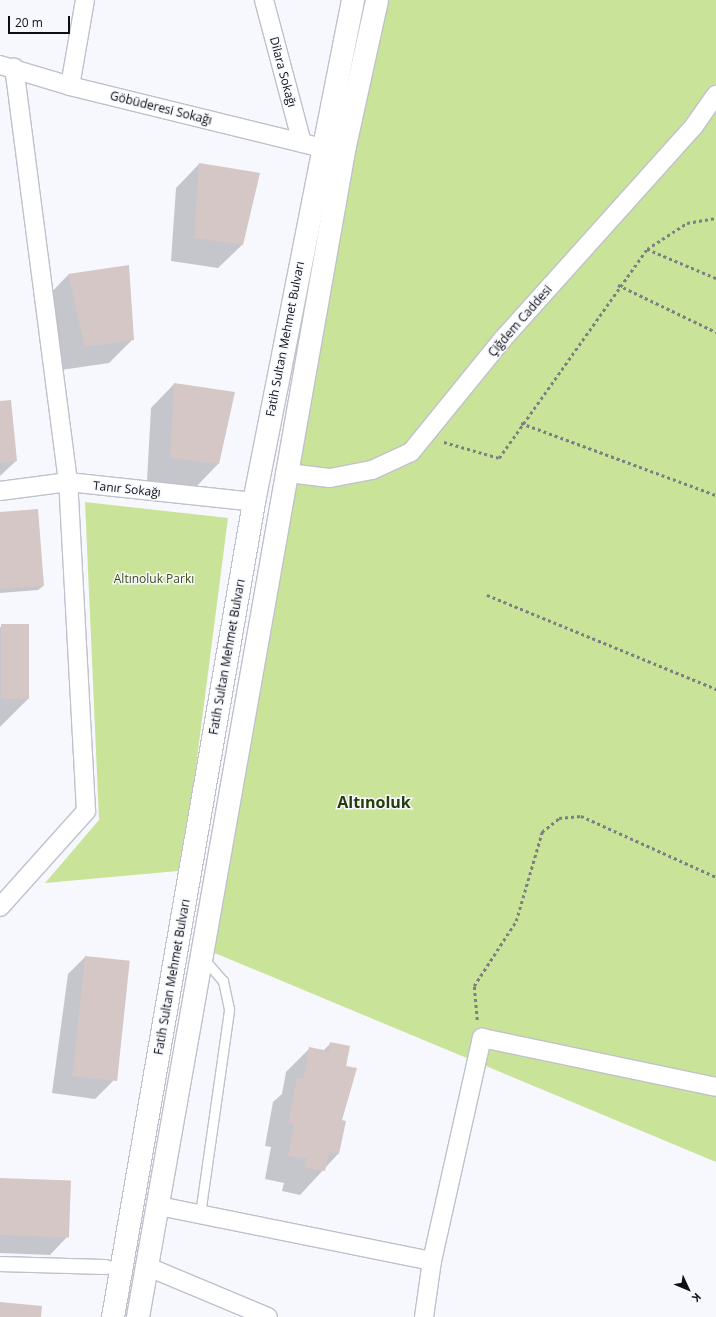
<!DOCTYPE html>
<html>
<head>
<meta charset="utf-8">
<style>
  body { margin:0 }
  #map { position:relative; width:716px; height:1317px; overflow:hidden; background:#f6f8fe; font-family:"Open Sans",sans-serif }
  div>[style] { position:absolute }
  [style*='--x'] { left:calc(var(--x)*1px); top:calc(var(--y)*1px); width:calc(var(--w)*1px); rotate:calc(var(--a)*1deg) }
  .green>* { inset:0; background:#c9e498 }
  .shadow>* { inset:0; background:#0003 }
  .building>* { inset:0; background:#d4c7c5; transform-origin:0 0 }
  .path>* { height:2.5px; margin-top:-1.25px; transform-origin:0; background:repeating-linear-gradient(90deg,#7e7f84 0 3px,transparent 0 6px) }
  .roads { filter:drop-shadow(1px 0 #bfc1cb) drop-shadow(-1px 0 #bfc1cb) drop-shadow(0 1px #bfc1cb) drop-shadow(0 -1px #bfc1cb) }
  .service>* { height:9px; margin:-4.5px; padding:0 4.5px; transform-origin:4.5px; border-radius:4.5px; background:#fff }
  .pedestrian>* { height:14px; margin:-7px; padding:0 7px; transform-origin:7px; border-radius:7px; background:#fff }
  .minor>* { height:18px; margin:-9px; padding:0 9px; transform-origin:9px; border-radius:9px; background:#fff }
  .secondary>* { height:22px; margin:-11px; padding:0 11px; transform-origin:11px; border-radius:11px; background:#fff }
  span { translate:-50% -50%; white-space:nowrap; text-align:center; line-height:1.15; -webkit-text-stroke:3px #f6f8fe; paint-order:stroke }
  .street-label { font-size:12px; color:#0e0f12 }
  .park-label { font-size:12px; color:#3b4b15 }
  .district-label { font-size:16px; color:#253d0b; font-weight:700 }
  .north { position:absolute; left:668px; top:1269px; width:40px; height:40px; -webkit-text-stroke:3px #f6f8fe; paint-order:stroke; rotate:134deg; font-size:11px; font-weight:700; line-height:16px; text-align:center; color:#0e0f12 }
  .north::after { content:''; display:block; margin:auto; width:14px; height:18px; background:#0e0f12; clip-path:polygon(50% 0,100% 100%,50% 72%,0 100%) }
  .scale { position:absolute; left:8px; top:16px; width:62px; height:18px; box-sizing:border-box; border:2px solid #0e0f12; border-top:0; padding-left:5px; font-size:12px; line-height:14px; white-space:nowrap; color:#0e0f12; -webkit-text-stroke:3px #f6f8fe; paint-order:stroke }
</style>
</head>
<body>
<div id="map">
  <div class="green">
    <div style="clip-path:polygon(384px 0,716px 0,716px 1162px,198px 946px)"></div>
    <div style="clip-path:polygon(85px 502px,228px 518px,195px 774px,178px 871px,45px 883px,99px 820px)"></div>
  </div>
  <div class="shadow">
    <div style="clip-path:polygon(199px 164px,242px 245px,218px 268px,171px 261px,176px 188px)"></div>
    <div style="clip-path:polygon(68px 275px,133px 339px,109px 363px,61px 370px,45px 299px)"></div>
    <div style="clip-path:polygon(174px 384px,218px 464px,195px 488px,147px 481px,151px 408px)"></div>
    <div style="clip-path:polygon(0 403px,16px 461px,0 476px)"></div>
    <div style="clip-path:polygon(0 513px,43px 586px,38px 590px,0 593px)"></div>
    <div style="clip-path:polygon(28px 625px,28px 699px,0 727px,0 627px)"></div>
    <div style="clip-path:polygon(85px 957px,113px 1081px,95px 1099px,52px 1093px,68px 974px)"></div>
    <div style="clip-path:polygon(331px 1043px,345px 1066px,338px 1154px,300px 1195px,282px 1191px,284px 1183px,265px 1179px,271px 1147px,265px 1146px,273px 1102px,282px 1094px,286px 1072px,310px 1048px,323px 1051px)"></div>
    <div style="clip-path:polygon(0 1179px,67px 1237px,50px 1255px,0 1253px)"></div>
  </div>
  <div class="building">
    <div style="clip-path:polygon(199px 163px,260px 173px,243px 245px,194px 238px)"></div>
    <div style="clip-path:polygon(129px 265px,134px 340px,85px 347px,68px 274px)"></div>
    <div style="clip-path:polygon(174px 383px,235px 392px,219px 464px,170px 458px)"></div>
    <div style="clip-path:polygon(11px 400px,17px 461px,0 463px,0 401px)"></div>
    <div style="clip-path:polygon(38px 509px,44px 586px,0 589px,0 512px)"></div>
    <div style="left:29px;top:624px;width:75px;height:28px;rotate:90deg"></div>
    <div style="left:85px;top:956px;width:45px;height:121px;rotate:6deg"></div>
    <div style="clip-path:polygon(330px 1042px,350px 1046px,346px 1066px,357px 1068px,342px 1120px,346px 1121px,339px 1154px,329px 1152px,325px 1171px,305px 1168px,307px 1159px,288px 1156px,294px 1124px,288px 1123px,297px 1078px,303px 1079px,309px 1047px,329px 1051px)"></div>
    <div style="left:0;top:1178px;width:71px;height:57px;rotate:2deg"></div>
    <div style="clip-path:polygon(0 1302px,42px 1306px,41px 1317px,0 1317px)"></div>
  </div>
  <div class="path">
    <div style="--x:647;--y:249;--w:75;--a:22.8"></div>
    <div style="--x:618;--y:285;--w:109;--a:25.6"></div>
    <div style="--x:521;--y:423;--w:208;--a:20.3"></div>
    <div style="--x:444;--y:442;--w:57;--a:16.2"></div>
    <div style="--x:499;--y:458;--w:256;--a:-54.7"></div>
    <div style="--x:647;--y:249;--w:48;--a:-33"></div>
    <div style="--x:687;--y:223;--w:29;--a:-10"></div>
    <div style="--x:487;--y:595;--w:248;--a:22.3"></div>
    <div style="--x:477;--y:1020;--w:34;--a:-95"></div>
    <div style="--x:474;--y:986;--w:77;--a:-57.1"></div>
    <div style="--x:516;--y:921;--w:93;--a:-73.7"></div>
    <div style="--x:542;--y:832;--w:22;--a:-39"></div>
    <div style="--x:559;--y:818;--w:22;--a:-5"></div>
    <div style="--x:581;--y:816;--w:148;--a:24.3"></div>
  </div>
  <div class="roads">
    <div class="service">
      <div style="--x:200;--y:1214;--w:207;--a:-81.9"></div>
      <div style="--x:229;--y:1009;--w:29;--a:-102"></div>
      <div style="--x:223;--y:981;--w:29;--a:-131"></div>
    </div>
    <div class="pedestrian">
      <div style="--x:0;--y:1264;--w:106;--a:1.6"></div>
    </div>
    <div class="minor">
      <div style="--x:264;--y:0;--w:148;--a:75.1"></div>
      <div style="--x:0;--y:65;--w:73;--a:16.7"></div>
      <div style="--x:70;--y:86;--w:260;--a:13.8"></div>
      <div style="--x:70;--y:86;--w:87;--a:-80.1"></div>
      <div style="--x:288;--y:473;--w:42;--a:6.8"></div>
      <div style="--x:330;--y:478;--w:43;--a:-10.8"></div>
      <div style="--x:372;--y:470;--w:43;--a:-24.8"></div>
      <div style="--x:411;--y:452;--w:144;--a:-50.9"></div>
      <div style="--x:502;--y:340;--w:288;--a:-48.1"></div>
      <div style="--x:694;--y:126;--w:38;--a:-55"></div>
      <div style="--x:0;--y:491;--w:69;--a:-7.5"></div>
      <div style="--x:68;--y:482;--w:187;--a:6.1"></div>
      <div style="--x:0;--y:907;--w:129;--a:-48.1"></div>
      <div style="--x:86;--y:811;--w:329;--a:-93.1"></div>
      <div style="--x:68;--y:482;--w:418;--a:-97.4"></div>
      <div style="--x:159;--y:1206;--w:278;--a:11.4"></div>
      <div style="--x:146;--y:1266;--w:132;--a:22.7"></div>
      <div style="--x:424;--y:1317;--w:57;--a:-81.9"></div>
      <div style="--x:432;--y:1261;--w:229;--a:-77.4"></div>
      <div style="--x:482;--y:1038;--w:239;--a:11.8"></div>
    </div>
    <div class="secondary">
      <div style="--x:113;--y:1317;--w:827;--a:-80.18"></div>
      <div style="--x:254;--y:502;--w:512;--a:-78.84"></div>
      <div style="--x:138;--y:1317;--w:1189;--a:-79.98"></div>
      <div style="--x:345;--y:146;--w:149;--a:-77.6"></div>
    </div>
  </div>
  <div class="street-label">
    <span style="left:283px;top:72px;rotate:75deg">Dilara Sokağı</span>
    <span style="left:161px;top:108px;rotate:14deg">Göbüderesi Sokağı</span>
    <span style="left:520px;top:321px;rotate:-49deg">Çiğdem Caddesi</span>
    <span style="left:285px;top:339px;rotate:-79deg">Fatih Sultan Mehmet Bulvarı</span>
    <span style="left:127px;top:489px;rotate:6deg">Tanır Sokağı</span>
    <span style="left:227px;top:657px;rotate:-80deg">Fatih Sultan Mehmet Bulvarı</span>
    <span style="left:172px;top:977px;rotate:-80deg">Fatih Sultan Mehmet Bulvarı</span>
  </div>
  <div class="park-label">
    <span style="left:154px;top:579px">Altınoluk Parkı</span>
  </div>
  <div class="district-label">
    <span style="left:374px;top:802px">Altınoluk</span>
  </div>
  <div class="north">K</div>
  <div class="scale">20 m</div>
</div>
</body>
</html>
